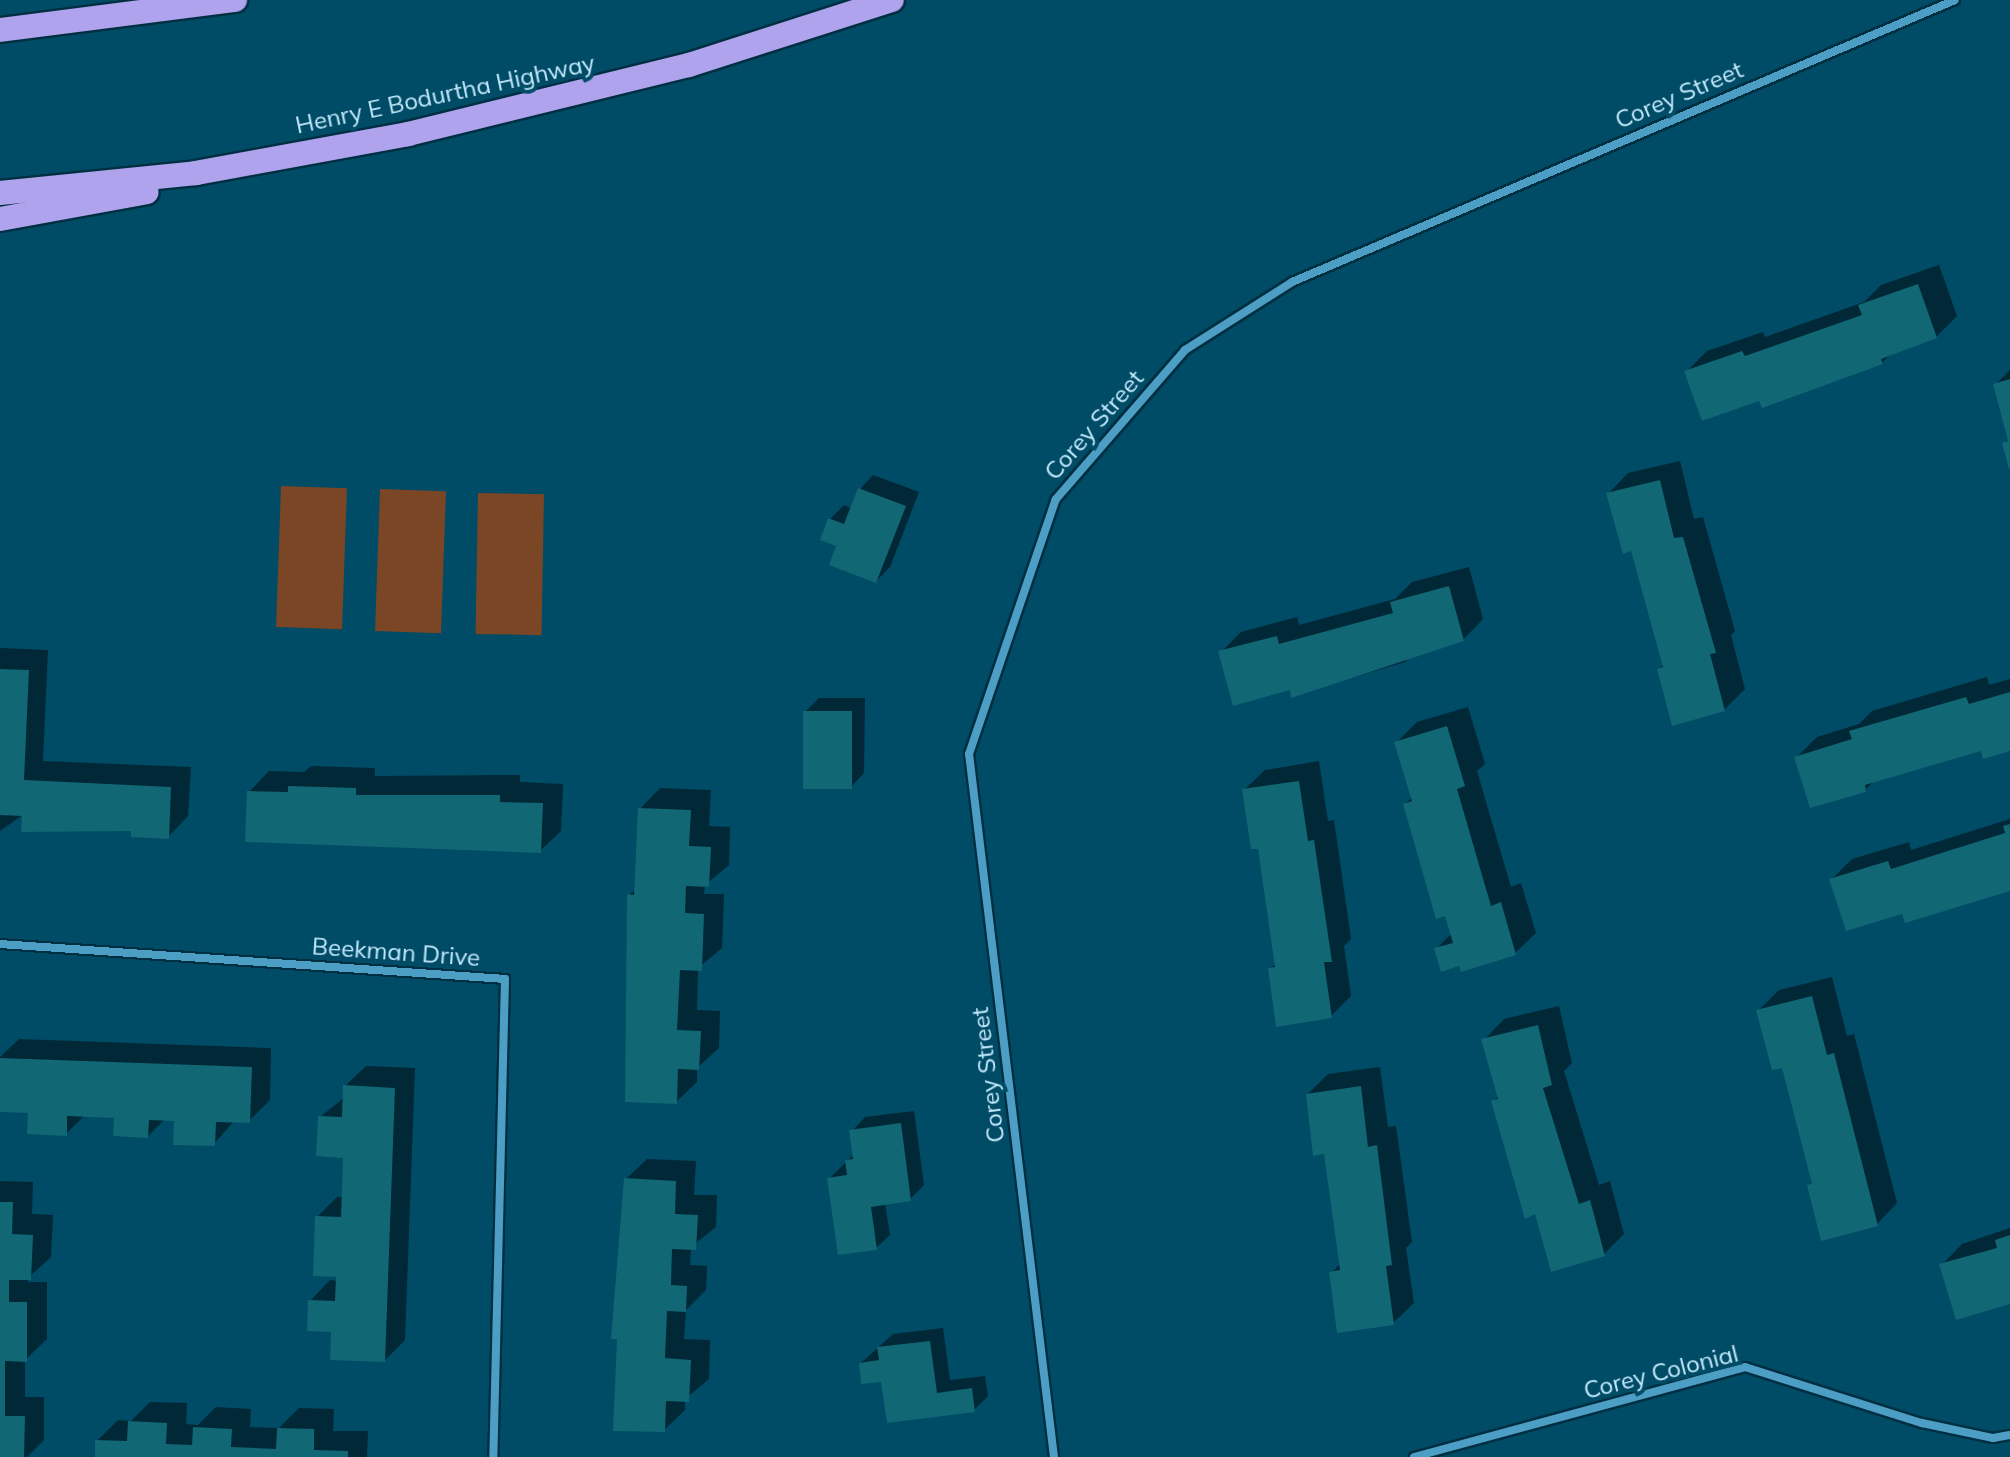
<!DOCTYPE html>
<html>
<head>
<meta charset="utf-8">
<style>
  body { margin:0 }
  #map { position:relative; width:2010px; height:1457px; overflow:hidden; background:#004b65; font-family:Mulish,sans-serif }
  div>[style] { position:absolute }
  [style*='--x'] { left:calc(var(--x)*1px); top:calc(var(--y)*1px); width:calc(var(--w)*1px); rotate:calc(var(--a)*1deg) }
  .green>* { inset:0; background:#7b4625; transform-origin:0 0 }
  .shadow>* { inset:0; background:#0007 }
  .building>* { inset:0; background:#116774; transform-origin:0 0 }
  .roads { filter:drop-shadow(2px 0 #002f42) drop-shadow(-2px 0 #002f42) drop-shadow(0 2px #002f42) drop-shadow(0 -2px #002f42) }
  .minor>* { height:8px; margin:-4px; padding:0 4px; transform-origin:4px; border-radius:4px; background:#4d9ec4 }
  .motorway>* { height:24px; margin:-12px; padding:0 12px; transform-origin:12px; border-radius:12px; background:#afa3ee }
  span { translate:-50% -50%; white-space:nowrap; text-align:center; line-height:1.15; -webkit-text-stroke:8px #004b65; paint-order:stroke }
  .street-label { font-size:24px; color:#c3e9fd }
</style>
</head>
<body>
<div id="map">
  <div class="green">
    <div style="left:281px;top:486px;width:66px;height:141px;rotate:2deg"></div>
    <div style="left:380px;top:489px;width:66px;height:142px;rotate:2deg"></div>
    <div style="left:478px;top:493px;width:66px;height:141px;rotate:1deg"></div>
  </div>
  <div class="shadow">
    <div style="clip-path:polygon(1939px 265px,1957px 316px,1936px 337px,1892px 352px,1882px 363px,1760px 398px,1686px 372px,1707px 351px,1763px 332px,1765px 337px,1864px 302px,1881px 285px)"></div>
    <div style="clip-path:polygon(2010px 370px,2010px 465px,2004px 444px,2010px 438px,1996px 384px)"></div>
    <div style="clip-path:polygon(1680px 461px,1694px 519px,1703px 517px,1735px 631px,1731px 635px,1745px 689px,1724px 710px,1659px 669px,1664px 664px,1633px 549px,1608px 494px,1628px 473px)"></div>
    <div style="clip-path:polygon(873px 475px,919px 492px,890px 567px,876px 581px,838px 545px,830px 519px,844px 505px,852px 509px,860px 489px)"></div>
    <div style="clip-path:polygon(1469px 567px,1483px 619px,1463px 640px,1415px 653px,1405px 662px,1293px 695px,1292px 687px,1221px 652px,1241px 632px,1297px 617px,1299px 625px,1395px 599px,1412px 582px)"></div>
    <div style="clip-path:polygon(0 648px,48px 650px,43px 761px,191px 767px,188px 816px,168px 837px,24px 814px,0 831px)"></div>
    <div style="clip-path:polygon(1987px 677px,1989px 685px,2010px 679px,2010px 749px,1982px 748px,1875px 780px,1865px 790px,1797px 757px,1817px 737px,1859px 724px,1872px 711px)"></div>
    <div style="clip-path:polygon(819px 698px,865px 698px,864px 773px,851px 787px,805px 712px)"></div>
    <div style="clip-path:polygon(1468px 707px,1485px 764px,1477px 771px,1511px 887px,1521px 883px,1536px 933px,1515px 953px,1461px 964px,1437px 948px,1452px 933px,1405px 804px,1413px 797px,1397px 742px,1417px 722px)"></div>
    <div style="clip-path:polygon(1319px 761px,1328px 821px,1334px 820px,1351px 939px,1344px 946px,1351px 996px,1331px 1016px,1270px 969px,1276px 963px,1259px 847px,1244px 790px,1265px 770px)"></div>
    <div style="clip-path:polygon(311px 766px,375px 768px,375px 776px,520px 775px,520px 782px,563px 784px,561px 831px,540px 851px,249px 792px,269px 771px,304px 772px)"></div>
    <div style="clip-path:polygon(660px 788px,711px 790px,709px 826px,730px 827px,729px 865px,705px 885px,704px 894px,724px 894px,722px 948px,698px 968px,697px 1010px,720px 1011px,719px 1048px,697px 1068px,697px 1082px,676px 1102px,629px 895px,637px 888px,640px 809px)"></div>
    <div style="clip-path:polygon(2010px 819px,2010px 889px,1903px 912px,1832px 879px,1852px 859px,1909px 842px,1911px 850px)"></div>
    <div style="clip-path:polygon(1832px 977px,1847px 1036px,1854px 1034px,1897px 1203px,1877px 1224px,1809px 1186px,1814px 1181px,1784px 1065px,1758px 1011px,1779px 990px)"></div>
    <div style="clip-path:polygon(1559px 1006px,1572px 1063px,1564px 1071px,1599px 1185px,1610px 1181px,1624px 1234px,1604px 1254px,1537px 1211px,1493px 1102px,1499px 1096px,1484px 1040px,1504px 1019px)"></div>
    <div style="clip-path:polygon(19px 1039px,271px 1048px,270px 1100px,249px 1121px,235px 1120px,214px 1144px,176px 1119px,165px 1119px,148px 1136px,116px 1116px,85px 1115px,66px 1134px,30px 1111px,0 1110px,0 1057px)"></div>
    <div style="clip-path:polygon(366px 1066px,415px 1068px,405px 1340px,385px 1360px,333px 1330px,310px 1301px,330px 1280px,338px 1281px,317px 1217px,337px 1197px,344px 1197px,345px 1156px,320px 1117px,345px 1097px,345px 1086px)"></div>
    <div style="clip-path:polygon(1380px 1067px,1388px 1127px,1396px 1126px,1412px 1242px,1406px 1248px,1414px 1303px,1393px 1323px,1331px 1273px,1341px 1263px,1326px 1152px,1308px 1094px,1328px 1074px)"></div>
    <div style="clip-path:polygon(914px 1111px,924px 1185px,910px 1199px,885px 1203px,890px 1235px,876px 1248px,829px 1179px,855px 1153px,852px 1131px,865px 1117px)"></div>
    <div style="clip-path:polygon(647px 1159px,696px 1161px,694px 1195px,717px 1195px,716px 1227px,691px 1247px,690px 1265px,707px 1266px,706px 1290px,686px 1310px,684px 1339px,710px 1340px,709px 1379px,685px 1399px,685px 1410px,664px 1430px,626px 1179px)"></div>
    <div style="clip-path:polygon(0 1181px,33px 1182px,32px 1214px,53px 1215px,51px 1257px,28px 1278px,28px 1282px,47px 1282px,47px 1339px,25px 1360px,25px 1397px,44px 1397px,44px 1440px,27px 1457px,0 1457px)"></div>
    <div style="clip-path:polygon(2010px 1228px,2010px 1301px,1942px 1265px,1962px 1244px)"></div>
    <div style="clip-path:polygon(943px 1328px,950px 1380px,985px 1376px,988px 1396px,974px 1410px,883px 1379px,861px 1363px,893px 1334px)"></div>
    <div style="clip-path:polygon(150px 1402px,187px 1403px,186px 1424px,198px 1425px,216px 1407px,251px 1409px,250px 1427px,279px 1428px,299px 1408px,334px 1409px,333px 1431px,368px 1431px,367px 1457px,97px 1457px,97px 1441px,118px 1420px,131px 1421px)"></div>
  </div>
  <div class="building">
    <div style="clip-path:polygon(1918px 284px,1937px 338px,1881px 359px,1883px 364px,1762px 408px,1759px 401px,1702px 421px,1684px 371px,1742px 351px,1745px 356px,1862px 315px,1858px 305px)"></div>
    <div style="clip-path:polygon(2010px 379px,2010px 469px,2009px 469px,2002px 443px,2008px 441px,1993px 384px)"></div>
    <div style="clip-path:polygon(1660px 480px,1674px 538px,1683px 537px,1716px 653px,1710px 654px,1725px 711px,1672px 726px,1657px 669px,1663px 667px,1631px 551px,1623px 554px,1606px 493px)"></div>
    <div style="clip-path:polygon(858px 488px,906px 506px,876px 583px,829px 565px,836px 546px,820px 540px,828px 518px,844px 524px)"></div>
    <div style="clip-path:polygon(1449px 586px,1464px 641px,1291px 698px,1290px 690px,1233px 706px,1218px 651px,1277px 636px,1279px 644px,1393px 613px,1390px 602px)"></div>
    <div style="clip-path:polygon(0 669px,29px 670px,24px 780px,171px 787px,169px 839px,131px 837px,131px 831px,21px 832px,22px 816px,0 815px)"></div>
    <div style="clip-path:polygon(2010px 692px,2010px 751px,1983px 759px,1981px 751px,1865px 785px,1866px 792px,1810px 808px,1794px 757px,1852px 739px,1849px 731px,1966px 697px,1969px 704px)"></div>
    <div style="left:803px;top:711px;width:49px;height:78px"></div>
    <div style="clip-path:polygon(1447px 726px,1465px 786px,1457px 789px,1491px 906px,1501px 902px,1516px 955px,1461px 972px,1459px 966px,1441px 972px,1434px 948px,1453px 943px,1445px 916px,1436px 919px,1403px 804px,1412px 801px,1394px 742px)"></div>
    <div style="clip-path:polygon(1299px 781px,1308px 841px,1314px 840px,1332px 962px,1324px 962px,1332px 1018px,1276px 1027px,1268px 968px,1275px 967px,1258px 849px,1251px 849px,1242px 789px)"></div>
    <div style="clip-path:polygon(288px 786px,356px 788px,356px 795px,500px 795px,500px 802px,543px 803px,541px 853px,245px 842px,247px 791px,288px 792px)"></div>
    <div style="clip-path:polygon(638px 808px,691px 810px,689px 846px,711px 847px,709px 887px,686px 886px,685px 913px,704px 914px,702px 971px,680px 970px,677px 1030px,701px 1031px,699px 1070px,678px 1069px,677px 1104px,625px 1102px,627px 894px,634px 895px)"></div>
    <div style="clip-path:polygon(2010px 824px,2010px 891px,1905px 923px,1902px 914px,1846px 931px,1829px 879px,1888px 861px,1891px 869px,2005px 833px,2003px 826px)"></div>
    <div style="clip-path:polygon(1812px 996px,1827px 1055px,1834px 1053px,1878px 1226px,1821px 1241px,1807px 1185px,1812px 1184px,1782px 1068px,1772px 1070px,1756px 1010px)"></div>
    <div style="clip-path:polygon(1538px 1025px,1552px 1085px,1543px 1088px,1579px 1204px,1590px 1200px,1605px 1256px,1551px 1272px,1535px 1214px,1525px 1219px,1491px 1101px,1498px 1099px,1481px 1039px)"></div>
    <div style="clip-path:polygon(0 1058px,252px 1067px,250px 1123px,216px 1122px,215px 1146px,173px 1145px,174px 1121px,149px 1120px,148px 1138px,113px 1136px,114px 1118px,67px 1116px,67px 1136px,27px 1134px,28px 1113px,0 1112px)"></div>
    <div style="clip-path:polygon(343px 1085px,395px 1088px,385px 1362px,330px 1360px,331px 1332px,307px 1331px,308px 1300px,335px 1301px,336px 1277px,313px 1276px,315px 1216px,341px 1217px,343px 1158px,316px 1156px,318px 1116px,342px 1117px)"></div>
    <div style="clip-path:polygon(1361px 1086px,1368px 1147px,1377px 1145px,1392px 1265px,1386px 1266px,1394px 1325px,1337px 1333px,1329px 1272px,1340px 1270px,1324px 1154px,1313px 1156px,1306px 1094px)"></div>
    <div style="clip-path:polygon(901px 1123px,911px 1201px,871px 1207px,877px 1250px,838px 1255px,827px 1178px,847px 1175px,845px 1160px,853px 1159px,849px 1130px)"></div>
    <div style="clip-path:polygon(624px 1178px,676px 1181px,675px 1214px,698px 1215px,696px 1250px,672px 1249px,671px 1285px,687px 1286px,686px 1312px,667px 1311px,665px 1358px,691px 1360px,689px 1402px,666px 1401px,665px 1432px,613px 1431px,617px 1339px,611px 1339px)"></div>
    <div style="clip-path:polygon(0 1202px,13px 1202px,12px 1234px,33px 1235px,31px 1280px,9px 1280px,9px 1302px,27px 1302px,27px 1362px,5px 1361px,5px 1416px,25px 1416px,24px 1457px,0 1457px)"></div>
    <div style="clip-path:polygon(2010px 1235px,2010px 1304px,1956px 1320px,1939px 1264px,1997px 1248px,1995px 1240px)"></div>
    <div style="clip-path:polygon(930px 1341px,937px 1393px,972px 1388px,975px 1412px,887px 1423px,881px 1382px,861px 1384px,859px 1363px,879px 1360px,877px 1347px)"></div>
    <div style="clip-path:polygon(128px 1421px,167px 1423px,166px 1444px,192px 1445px,193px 1427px,232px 1429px,231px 1447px,276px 1449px,277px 1428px,314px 1429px,314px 1450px,348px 1451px,348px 1457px,95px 1457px,95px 1440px,127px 1441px)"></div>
  </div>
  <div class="roads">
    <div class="minor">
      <div style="--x:0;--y:944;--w:506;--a:3.96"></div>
      <div style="--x:505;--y:979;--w:478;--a:91.4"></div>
      <div style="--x:1054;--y:1457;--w:708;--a:-96.89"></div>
      <div style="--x:969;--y:754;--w:269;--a:-71.2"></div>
      <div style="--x:1056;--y:499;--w:197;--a:-49.1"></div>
      <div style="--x:1185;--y:350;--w:127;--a:-32.4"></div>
      <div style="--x:1292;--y:282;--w:720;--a:-23.04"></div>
      <div style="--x:1414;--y:1457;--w:343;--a:-15.2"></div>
      <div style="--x:1745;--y:1367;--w:186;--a:17.6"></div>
      <div style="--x:1922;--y:1423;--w:73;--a:11.9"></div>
      <div style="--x:1993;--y:1438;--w:17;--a:-10"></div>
    </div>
    <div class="motorway">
      <div style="--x:0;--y:30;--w:237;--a:-7.3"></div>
      <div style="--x:0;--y:193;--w:197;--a:-5.8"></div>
      <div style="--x:196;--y:173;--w:216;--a:-10.4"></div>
      <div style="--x:408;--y:134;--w:289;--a:-13.8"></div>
      <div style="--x:689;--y:65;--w:213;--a:-17.8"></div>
      <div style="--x:0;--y:219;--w:149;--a:-10.4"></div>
    </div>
  </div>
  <div class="street-label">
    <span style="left:445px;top:94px;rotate:-12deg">Henry E Bodurtha Highway</span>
    <span style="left:1679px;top:95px;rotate:-23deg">Corey Street</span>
    <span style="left:1094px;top:425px;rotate:-49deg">Corey Street</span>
    <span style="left:396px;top:952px;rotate:4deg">Beekman Drive</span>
    <span style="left:988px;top:1075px;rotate:-97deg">Corey Street</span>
    <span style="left:1661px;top:1372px;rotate:-14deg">Corey Colonial</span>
  </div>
</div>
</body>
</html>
